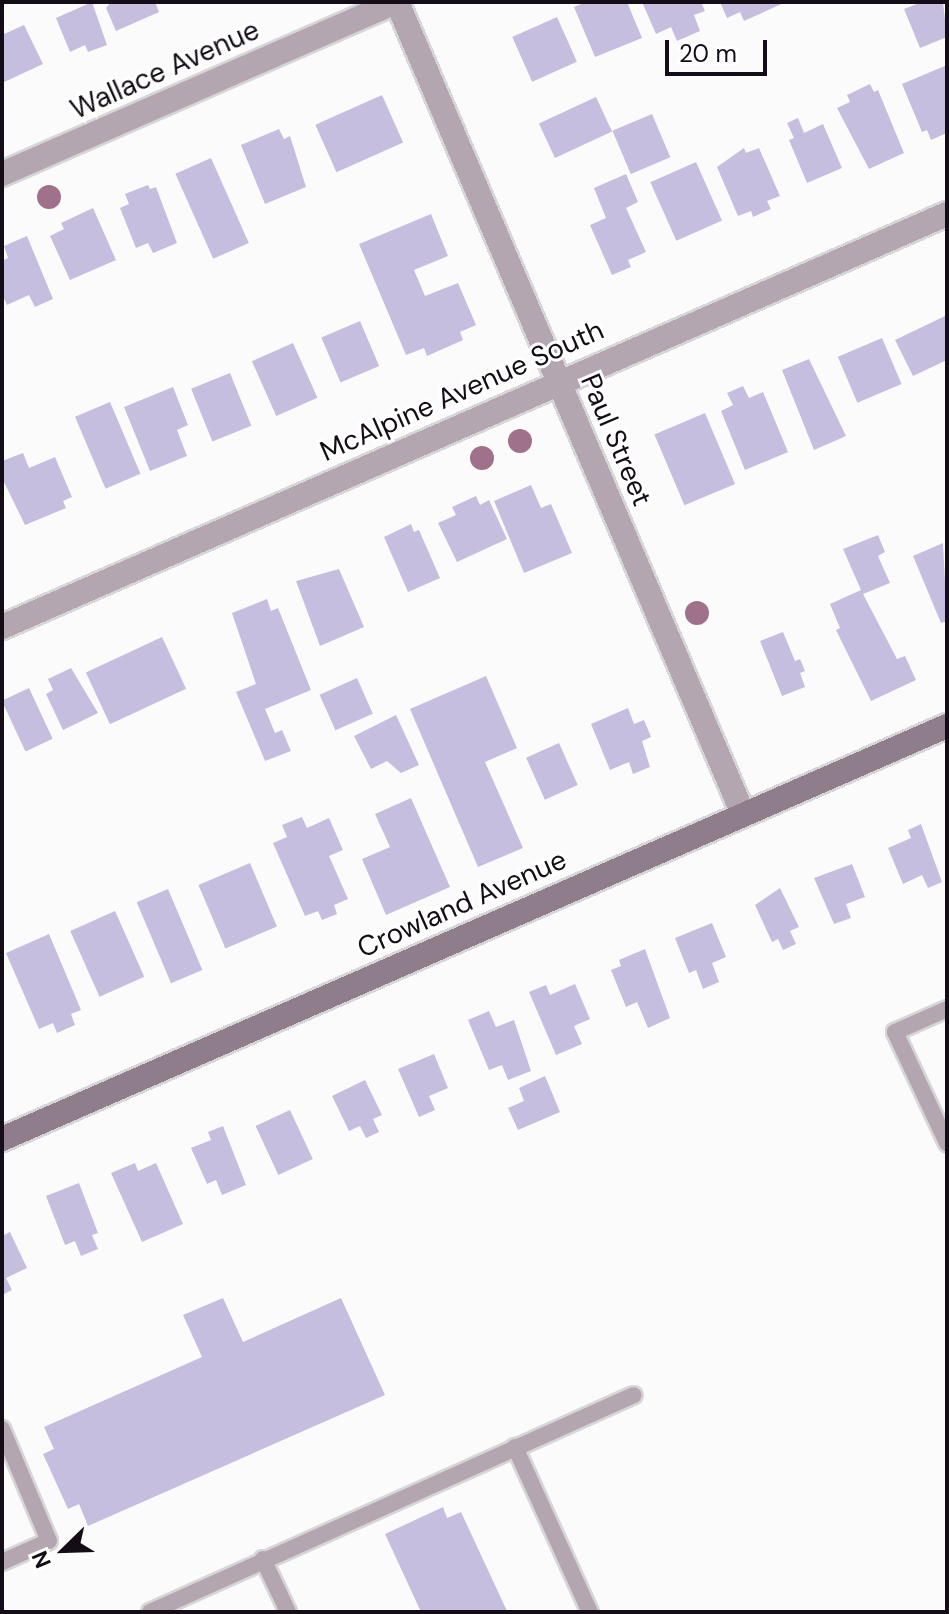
<!DOCTYPE html>
<html>
<head>
<meta charset="utf-8">
<style>
  body { margin:0 }
  #map { position:relative; width:949px; height:1614px; overflow:hidden; background:#fbfbfb; font-family:"DM Sans",sans-serif }
  div>[style] { position:absolute }
  [style*='--x'] { left:calc(var(--x)*1px); top:calc(var(--y)*1px); width:calc(var(--w)*1px); rotate:calc(var(--a)*1deg) }
  .building>* { inset:0; background:#c6bedf; transform-origin:0 0 }
  .roads { filter:drop-shadow(2px 0 #d6d5d7) drop-shadow(-2px 0 #d6d5d7) drop-shadow(0 2px #d6d5d7) drop-shadow(0 -2px #d6d5d7) }
  .service>* { height:16px; margin:-8px; padding:0 8px; transform-origin:8px; border-radius:8px; background:#b4a6b0 }
  .minor>* { height:24px; margin:-12px; padding:0 12px; transform-origin:12px; border-radius:12px; background:#b4a6b0 }
  .secondary>* { height:24px; margin:-12px; padding:0 12px; transform-origin:12px; border-radius:12px; background:#907d8b }
  .trees>* { width:24px; height:24px; margin:-12px; border-radius:50%; background:#9f718a }
  span { translate:-50% -50%; white-space:nowrap; text-align:center; line-height:1.15; -webkit-text-stroke:6px #fff; paint-order:stroke }
  .street-label { font-size:28px; color:#140d17 }
  .frame { position:absolute; inset:0; border:4px solid #140d17; pointer-events:none }
  .north { position:absolute; left:24px; top:1510px; width:80px; height:80px; -webkit-text-stroke:6px #fff; paint-order:stroke; rotate:247deg; font-size:22px; font-weight:700; line-height:32px; text-align:center; color:#140d17 }
  .north::after { content:''; display:block; margin:auto; width:28px; height:36px; background:#140d17; clip-path:polygon(50% 0,100% 100%,50% 72%,0 100%) }
  .scale { position:absolute; left:665px; top:40px; width:102px; height:36px; box-sizing:border-box; border:4px solid #140d17; border-top:0; padding-left:10px; font-size:24px; line-height:28px; white-space:nowrap; color:#140d17; -webkit-text-stroke:6px #fff; paint-order:stroke }
</style>
</head>
<body>
<div id="map">
  <div class="building">
    <div style="clip-path:polygon(92px 2px,107px 45px,88px 52px,85px 45px,70px 52px,56px 18px)"></div>
    <div style="clip-path:polygon(111px 2px,155px 2px,159px 12px,116px 31px,106px 8px)"></div>
    <div style="clip-path:polygon(586px 2px,627px 2px,642px 38px,595px 57px,574px 7px)"></div>
    <div style="clip-path:polygon(642px 2px,701px 2px,705px 11px,694px 15px,700px 31px,677px 41px,671px 27px,656px 34px)"></div>
    <div style="clip-path:polygon(720px 2px,786px 2px,744px 21px,740px 12px,727px 18px)"></div>
    <div style="clip-path:polygon(922px 2px,943px 2px,947px 37px,920px 48px,904px 9px)"></div>
    <div style="left:557px;top:17px;width:49px;height:49px;rotate:66deg"></div>
    <div style="clip-path:polygon(24px 25px,43px 64px,2px 83px,2px 35px)"></div>
    <div style="clip-path:polygon(947px 65px,947px 133px,931px 140px,927px 130px,922px 132px,902px 84px)"></div>
    <div style="clip-path:polygon(870px 84px,874px 92px,878px 90px,904px 153px,869px 169px,837px 108px,850px 102px,847px 95px)"></div>
    <div style="left:382px;top:95px;width:52px;height:73px;rotate:66deg"></div>
    <div style="left:596px;top:97px;width:38px;height:63px;rotate:65deg"></div>
    <div style="left:652px;top:114px;width:47px;height:43px;rotate:67deg"></div>
    <div style="clip-path:polygon(798px 118px,804px 133px,823px 124px,842px 168px,807px 183px,789px 140px,794px 138px,787px 123px)"></div>
    <div style="clip-path:polygon(279px 129px,284px 139px,290px 136px,306px 187px,265px 204px,241px 145px)"></div>
    <div style="clip-path:polygon(744px 148px,746px 153px,759px 148px,780px 196px,767px 201px,771px 209px,753px 217px,751px 211px,738px 216px,717px 167px)"></div>
    <div style="left:211px;top:158px;width:93px;height:39px;rotate:66deg"></div>
    <div style="left:696px;top:162px;width:64px;height:50px;rotate:66deg"></div>
    <div style="clip-path:polygon(626px 174px,638px 202px,626px 208px,646px 252px,628px 260px,631px 267px,612px 275px,590px 225px,606px 218px,594px 188px)"></div>
    <div style="clip-path:polygon(148px 185px,150px 189px,156px 187px,177px 243px,153px 253px,148px 243px,136px 248px,120px 208px,129px 204px,125px 194px)"></div>
    <div style="clip-path:polygon(93px 208px,116px 260px,70px 280px,50px 236px,64px 229px,61px 223px)"></div>
    <div style="clip-path:polygon(431px 214px,448px 256px,414px 270px,425px 296px,458px 283px,476px 325px,460px 332px,463px 340px,427px 356px,424px 348px,406px 355px,359px 244px)"></div>
    <div style="clip-path:polygon(27px 236px,53px 299px,35px 307px,29px 295px,7px 305px,2px 294px,2px 261px,8px 258px,4px 246px)"></div>
    <div style="clip-path:polygon(945px 316px,947px 360px,913px 376px,895px 340px)"></div>
    <div style="left:360px;top:321px;width:49px;height:42px;rotate:67deg"></div>
    <div style="left:882px;top:338px;width:50px;height:48px;rotate:67deg"></div>
    <div style="left:293px;top:343px;width:60px;height:45px;rotate:66deg"></div>
    <div style="clip-path:polygon(809px 359px,846px 436px,814px 450px,782px 370px)"></div>
    <div style="left:230px;top:373px;width:57px;height:42px;rotate:68deg"></div>
    <div style="clip-path:polygon(743px 386px,749px 398px,763px 392px,788px 452px,745px 470px,721px 411px,733px 405px,727px 393px)"></div>
    <div style="clip-path:polygon(173px 387px,188px 425px,177px 430px,187px 456px,150px 471px,124px 407px)"></div>
    <div style="left:110px;top:402px;width:78px;height:38px;rotate:67deg"></div>
    <div style="left:705px;top:413px;width:77px;height:55px;rotate:67deg"></div>
    <div style="clip-path:polygon(23px 453px,29px 468px,55px 457px,72px 497px,63px 501px,66px 508px,25px 525px,2px 478px,2px 461px)"></div>
    <div style="clip-path:polygon(531px 485px,541px 508px,551px 504px,572px 553px,524px 573px,494px 501px)"></div>
    <div style="clip-path:polygon(476px 496px,480px 505px,489px 500px,507px 539px,457px 562px,438px 523px,456px 515px,452px 507px)"></div>
    <div style="clip-path:polygon(411px 524px,414px 532px,419px 530px,440px 578px,408px 592px,384px 537px)"></div>
    <div style="clip-path:polygon(878px 535px,885px 552px,878px 556px,890px 583px,863px 594px,897px 659px,905px 656px,916px 680px,871px 701px,836px 630px,840px 628px,830px 604px,861px 590px,843px 549px)"></div>
    <div style="clip-path:polygon(943px 543px,947px 621px,941px 623px,913px 556px)"></div>
    <div style="clip-path:polygon(339px 569px,364px 627px,320px 646px,296px 581px)"></div>
    <div style="clip-path:polygon(267px 599px,271px 611px,278px 608px,311px 690px,265px 709px,275px 733px,282px 730px,291px 751px,265px 761px,236px 692px,256px 684px,232px 613px)"></div>
    <div style="clip-path:polygon(783px 632px,795px 661px,800px 659px,805px 671px,800px 673px,805px 687px,782px 696px,760px 641px)"></div>
    <div style="left:162px;top:637px;width:57px;height:84px;rotate:65deg"></div>
    <div style="clip-path:polygon(71px 668px,98px 713px,63px 730px,46px 694px,53px 690px,48px 679px)"></div>
    <div style="clip-path:polygon(486px 676px,517px 748px,485px 762px,523px 848px,478px 867px,410px 709px)"></div>
    <div style="left:357px;top:678px;width:39px;height:41px;rotate:66deg"></div>
    <div style="left:29px;top:688px;width:56px;height:30px;rotate:65deg"></div>
    <div style="clip-path:polygon(628px 708px,634px 724px,644px 720px,651px 737px,642px 741px,650px 767px,633px 774px,629px 762px,610px 770px,591px 724px)"></div>
    <div style="clip-path:polygon(396px 715px,419px 765px,401px 773px,387px 761px,371px 769px,354px 736px)"></div>
    <div style="left:559px;top:743px;width:46px;height:36px;rotate:66deg"></div>
    <div style="clip-path:polygon(411px 798px,450px 887px,386px 915px,362px 859px,390px 847px,375px 814px)"></div>
    <div style="clip-path:polygon(302px 817px,307px 828px,329px 818px,343px 850px,329px 856px,348px 899px,334px 905px,337px 914px,322px 920px,318px 911px,305px 916px,273px 843px,287px 837px,282px 825px)"></div>
    <div style="clip-path:polygon(921px 824px,942px 882px,928px 888px,922px 875px,903px 884px,888px 848px,911px 838px,908px 830px)"></div>
    <div style="left:250px;top:863px;width:69px;height:56px;rotate:67deg"></div>
    <div style="clip-path:polygon(852px 864px,865px 897px,846px 904px,851px 918px,834px 924px,814px 878px)"></div>
    <div style="clip-path:polygon(780px 888px,799px 927px,790px 931px,796px 944px,783px 950px,778px 939px,772px 942px,755px 905px)"></div>
    <div style="left:168px;top:889px;width:88px;height:34px;rotate:67deg"></div>
    <div style="left:115px;top:911px;width:72px;height:49px;rotate:66deg"></div>
    <div style="clip-path:polygon(712px 923px,726px 957px,712px 963px,719px 982px,703px 989px,696px 970px,689px 973px,675px 938px)"></div>
    <div style="clip-path:polygon(49px 934px,81px 1010px,71px 1014px,75px 1025px,57px 1033px,53px 1023px,39px 1029px,6px 953px)"></div>
    <div style="clip-path:polygon(645px 949px,670px 1018px,648px 1028px,637px 1002px,626px 1007px,611px 970px,621px 966px,619px 960px)"></div>
    <div style="clip-path:polygon(575px 984px,590px 1019px,574px 1026px,582px 1044px,556px 1055px,529px 992px,546px 985px,550px 995px)"></div>
    <div style="clip-path:polygon(489px 1011px,496px 1027px,514px 1020px,531px 1071px,508px 1080px,502px 1065px,489px 1070px,468px 1020px)"></div>
    <div style="clip-path:polygon(434px 1054px,448px 1088px,429px 1096px,435px 1110px,419px 1117px,398px 1069px)"></div>
    <div style="clip-path:polygon(545px 1076px,560px 1112px,518px 1130px,508px 1108px,524px 1101px,519px 1088px)"></div>
    <div style="clip-path:polygon(365px 1080px,382px 1115px,373px 1119px,379px 1132px,366px 1138px,360px 1126px,349px 1131px,332px 1096px)"></div>
    <div style="left:290px;top:1110px;width:54px;height:38px;rotate:65deg"></div>
    <div style="clip-path:polygon(223px 1126px,246px 1185px,222px 1195px,216px 1180px,207px 1184px,191px 1148px,211px 1140px,208px 1132px)"></div>
    <div style="clip-path:polygon(135px 1163px,138px 1171px,156px 1163px,183px 1224px,142px 1242px,111px 1173px)"></div>
    <div style="clip-path:polygon(79px 1183px,98px 1233px,92px 1235px,98px 1249px,81px 1256px,75px 1241px,65px 1245px,46px 1196px)"></div>
    <div style="clip-path:polygon(10px 1232px,27px 1268px,6px 1278px,12px 1290px,2px 1295px,2px 1236px)"></div>
    <div style="clip-path:polygon(223px 1298px,243px 1342px,341px 1298px,385px 1395px,88px 1526px,79px 1504px,68px 1509px,43px 1454px,54px 1449px,44px 1427px,202px 1357px,183px 1315px)"></div>
    <div style="clip-path:polygon(443px 1507px,447px 1518px,461px 1512px,507px 1611px,421px 1612px,385px 1534px)"></div>
  </div>
  <div class="roads">
    <div class="service">
      <div style="--x:947;--y:1009;--w:57;--a:156.1"></div>
      <div style="--x:895;--y:1032;--w:123;--a:64.9"></div>
      <div style="--x:2;--y:1429;--w:121;--a:67.2"></div>
      <div style="--x:49;--y:1541;--w:51;--a:155.9"></div>
      <div style="--x:515;--y:1447;--w:181;--a:65.6"></div>
      <div style="--x:263;--y:1559;--w:59;--a:64.7"></div>
      <div style="--x:150;--y:1612;--w:530;--a:-24.15"></div>
    </div>
    <div class="minor">
      <div style="--x:397;--y:2;--w:883;--a:66.92"></div>
      <div style="--x:2;--y:174;--w:430;--a:-23.6"></div>
      <div style="--x:2;--y:627;--w:1031;--a:-23.61"></div>
    </div>
    <div class="secondary">
      <div style="--x:2;--y:1139;--w:1031;--a:-23.61"></div>
    </div>
  </div>
  <div class="trees">
    <div style="left:49px;top:197px"></div>
    <div style="left:520px;top:441px"></div>
    <div style="left:482px;top:458px"></div>
    <div style="left:697px;top:613px"></div>
  </div>
  <div class="street-label">
    <span style="left:165px;top:70px;rotate:-24deg">Wallace Avenue</span>
    <span style="left:462px;top:391px;rotate:-24deg">McAlpine Avenue South</span>
    <span style="left:616px;top:440px;rotate:67deg">Paul Street</span>
    <span style="left:462px;top:904px;rotate:-24deg">Crowland Avenue</span>
  </div>
  <div class="frame"></div>
  <div class="north">N</div>
  <div class="scale">20 m</div>
</div>
</body>
</html>
